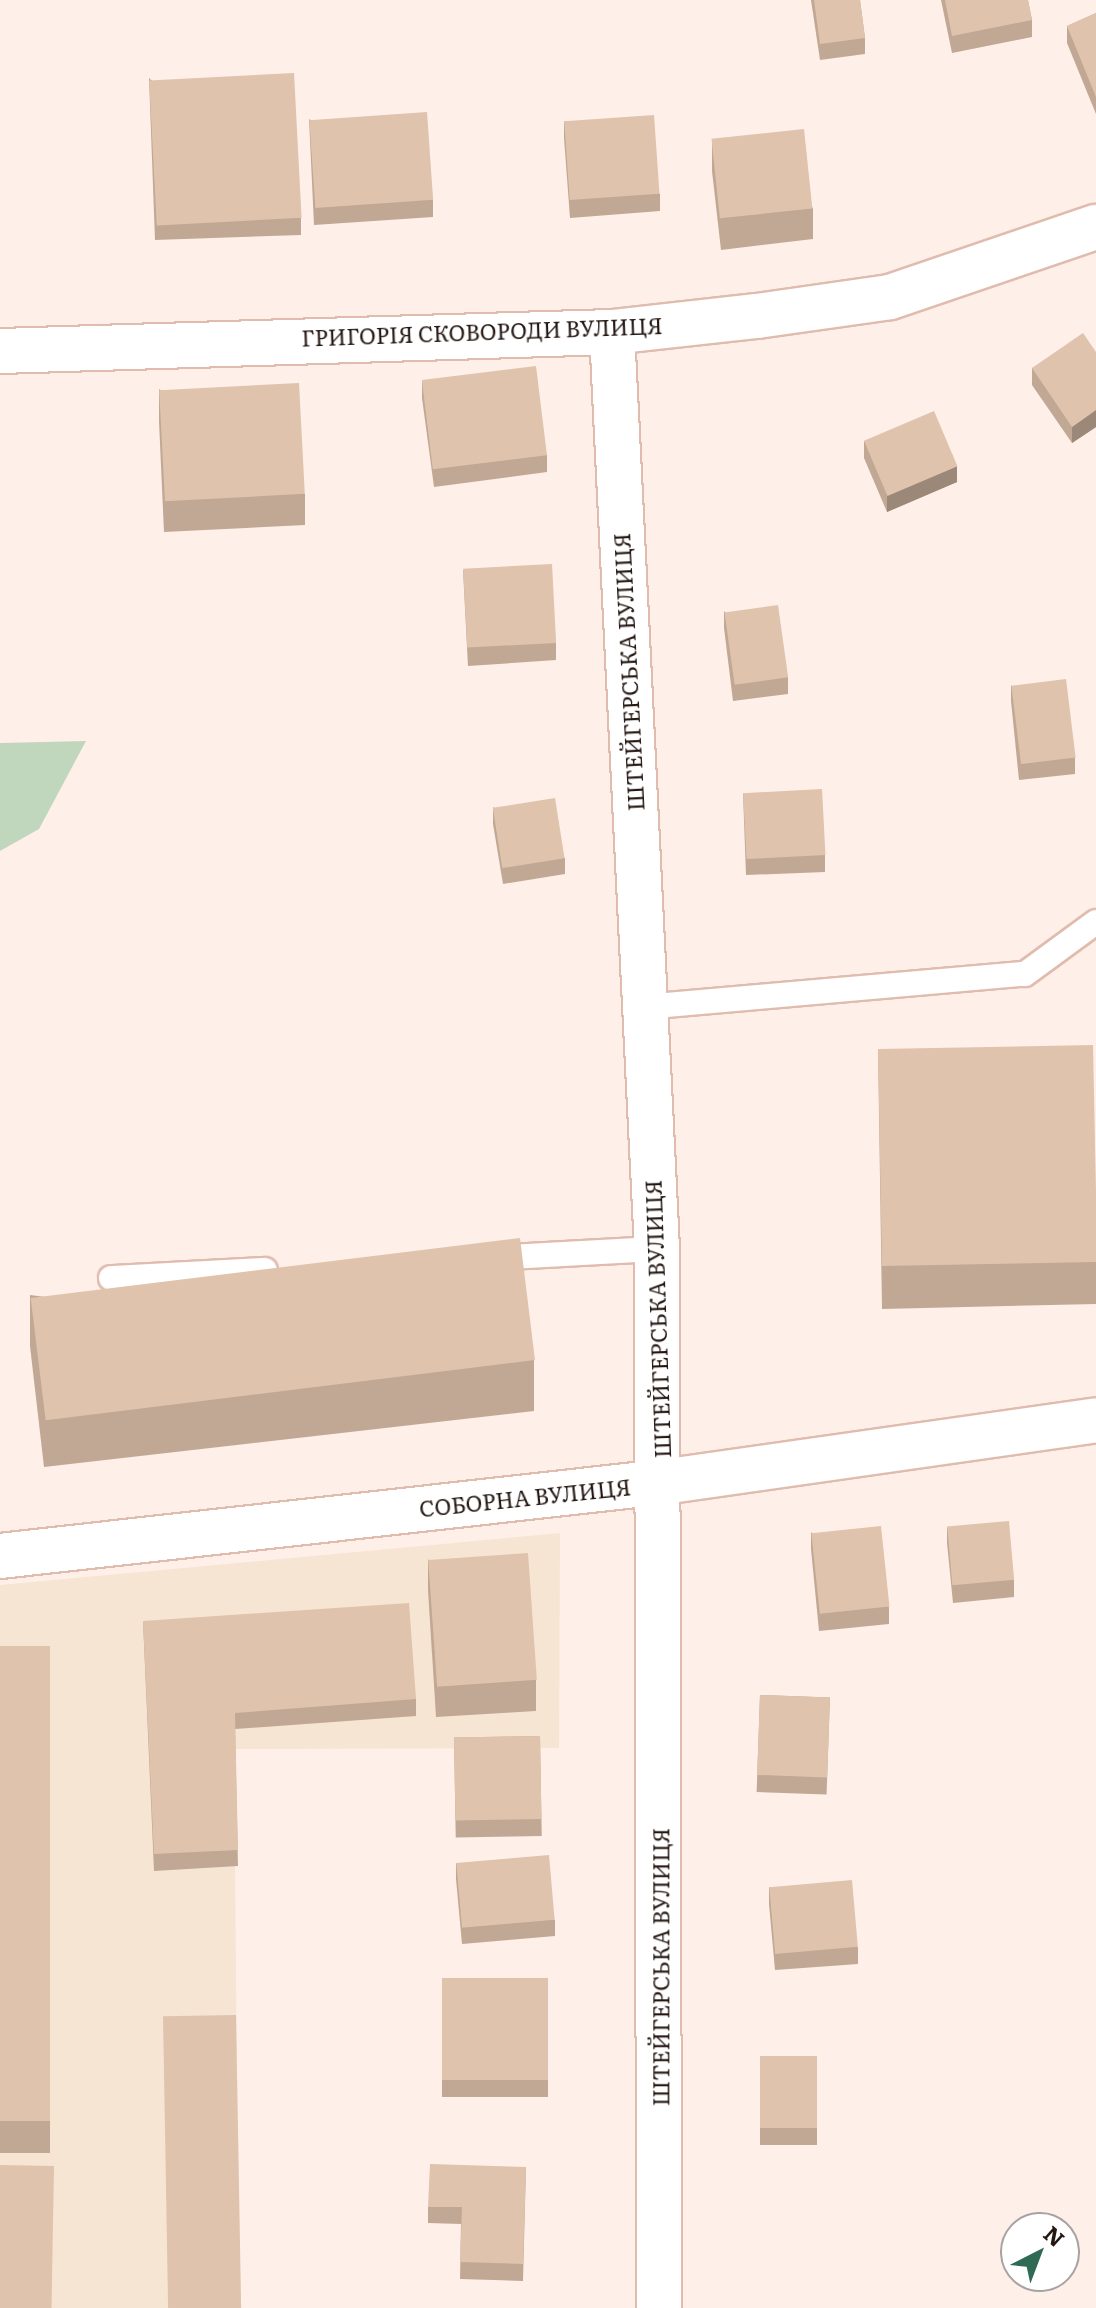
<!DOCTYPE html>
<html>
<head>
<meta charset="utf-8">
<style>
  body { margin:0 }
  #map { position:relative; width:1096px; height:2308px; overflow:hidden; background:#feefe9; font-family:Literata,serif }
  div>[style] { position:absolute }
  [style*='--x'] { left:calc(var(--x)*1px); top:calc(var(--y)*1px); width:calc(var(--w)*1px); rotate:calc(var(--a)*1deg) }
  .commercial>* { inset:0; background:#f6e5d3 }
  .green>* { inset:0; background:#c0d7bd }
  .roads { filter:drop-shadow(2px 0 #dfbcae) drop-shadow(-2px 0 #dfbcae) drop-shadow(0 2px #dfbcae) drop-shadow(0 -2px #dfbcae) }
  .lane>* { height:24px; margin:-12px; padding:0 12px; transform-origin:12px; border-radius:12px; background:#fff }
  .street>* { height:44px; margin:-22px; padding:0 22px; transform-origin:22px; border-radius:22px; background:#fff }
  .wall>* { inset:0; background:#c0a894; transform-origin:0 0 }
  .shaded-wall>* { inset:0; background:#9c8878 }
  .building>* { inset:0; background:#dfc3ac; transform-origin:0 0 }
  span { translate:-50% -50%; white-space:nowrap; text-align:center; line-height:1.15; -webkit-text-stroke:6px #fff; paint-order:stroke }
  .street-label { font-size:22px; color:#251813 }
  .north { position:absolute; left:1000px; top:2212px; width:80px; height:80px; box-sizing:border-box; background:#fff; border:2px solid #a8a3a1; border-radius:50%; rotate:42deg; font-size:22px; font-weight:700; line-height:32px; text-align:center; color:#251813 }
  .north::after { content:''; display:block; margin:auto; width:28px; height:36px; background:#2f6a55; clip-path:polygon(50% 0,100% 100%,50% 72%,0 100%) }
</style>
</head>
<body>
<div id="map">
  <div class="commercial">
    <div style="clip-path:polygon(560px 1533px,559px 1748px,234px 1749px,239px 2308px,0 2308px,0 1585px)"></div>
  </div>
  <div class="green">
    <div style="clip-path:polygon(86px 741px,39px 829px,0 851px,0 743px)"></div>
  </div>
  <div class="roads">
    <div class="lane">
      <div style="--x:644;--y:1007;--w:382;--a:-5"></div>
      <div style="--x:1025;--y:974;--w:88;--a:-36.2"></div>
      <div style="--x:489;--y:1258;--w:168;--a:-3.1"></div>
      <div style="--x:111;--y:1278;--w:154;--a:-3"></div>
    </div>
    <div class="street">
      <div style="--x:612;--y:332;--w:918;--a:87.19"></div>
      <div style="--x:657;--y:1249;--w:1059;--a:89.89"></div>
      <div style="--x:0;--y:351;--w:612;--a:-1.78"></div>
      <div style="--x:612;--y:332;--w:146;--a:-6.3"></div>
      <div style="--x:757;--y:316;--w:134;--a:-8.1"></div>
      <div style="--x:890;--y:297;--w:218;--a:-18.8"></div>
      <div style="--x:0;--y:1556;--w:666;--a:-6.38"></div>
      <div style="--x:662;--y:1482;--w:438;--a:-8.1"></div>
    </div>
  </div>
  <div class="wall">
    <div style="clip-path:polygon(811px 0,860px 0,865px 38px,865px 54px,820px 60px)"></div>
    <div style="clip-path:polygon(941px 0,1028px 0,1032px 20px,1032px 37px,952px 53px)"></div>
    <div style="clip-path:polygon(1096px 13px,1096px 114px,1067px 43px,1067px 26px)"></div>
    <div style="clip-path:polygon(149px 78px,301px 218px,301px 235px,155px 240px)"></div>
    <div style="clip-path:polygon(309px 119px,433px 200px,433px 217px,314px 225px)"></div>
    <div style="clip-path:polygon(564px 121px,660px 194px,660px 211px,570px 218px,564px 138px)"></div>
    <div style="clip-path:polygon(712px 140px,813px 208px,813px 239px,721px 250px,712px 171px)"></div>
    <div style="clip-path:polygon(1096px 352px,1096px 427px,1072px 443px,1032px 385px,1032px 368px)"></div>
    <div style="clip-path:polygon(422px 381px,547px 455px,547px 472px,434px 487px,422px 398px)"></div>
    <div style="clip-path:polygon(159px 389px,305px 494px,305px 525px,164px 532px,159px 421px)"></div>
    <div style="clip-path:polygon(864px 441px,957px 482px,887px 512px,864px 458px)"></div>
    <div style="clip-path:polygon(463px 570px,556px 643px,556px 660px,468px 666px)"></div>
    <div style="clip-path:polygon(724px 611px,788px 677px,788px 694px,733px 701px,724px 628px)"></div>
    <div style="clip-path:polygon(1011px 685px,1075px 757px,1075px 774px,1019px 780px,1011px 701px)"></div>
    <div style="clip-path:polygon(743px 793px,825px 855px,825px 872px,746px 875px)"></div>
    <div style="clip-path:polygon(493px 807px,565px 858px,565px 874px,503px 884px,493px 824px)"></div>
    <div style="clip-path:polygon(878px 1049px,1096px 1193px,1096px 1304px,882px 1309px)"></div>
    <div style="clip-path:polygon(30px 1295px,534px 1360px,534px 1411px,44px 1467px,30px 1346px)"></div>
    <div style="clip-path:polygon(947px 1527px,1014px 1580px,1014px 1597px,953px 1603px,947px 1543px)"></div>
    <div style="clip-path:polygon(811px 1532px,889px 1607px,889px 1624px,819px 1631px,811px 1549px)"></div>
    <div style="clip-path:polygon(428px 1559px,536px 1680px,536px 1711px,436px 1717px,428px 1590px)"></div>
    <div style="clip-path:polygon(143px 1621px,416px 1699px,416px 1716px,235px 1729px,238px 1866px,154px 1871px)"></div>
    <div style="left:0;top:1646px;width:50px;height:507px"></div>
    <div style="left:760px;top:1695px;width:70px;height:97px;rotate:2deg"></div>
    <div style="left:540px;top:1736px;width:100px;height:86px;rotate:89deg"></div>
    <div style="clip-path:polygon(456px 1863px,555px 1920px,555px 1936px,462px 1944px,456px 1879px)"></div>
    <div style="clip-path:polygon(769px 1887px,858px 1947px,858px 1964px,775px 1970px,769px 1904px)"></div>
    <div style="left:442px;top:1978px;width:106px;height:119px"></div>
    <div style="left:760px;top:2056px;width:57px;height:89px"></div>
    <div style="clip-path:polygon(526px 2167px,523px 2281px,460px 2279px,461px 2224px,428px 2223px,428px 2207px)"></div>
  </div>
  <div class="shaded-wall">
    <div style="clip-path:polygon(1096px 410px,1096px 427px,1072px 443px,1072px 427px)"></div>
    <div style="clip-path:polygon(957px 466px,957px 482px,887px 512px,887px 495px)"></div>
  </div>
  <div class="building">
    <div style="clip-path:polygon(814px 0,860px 0,865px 38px,820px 44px)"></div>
    <div style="clip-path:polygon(945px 0,1028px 0,1032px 20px,952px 36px)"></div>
    <div style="clip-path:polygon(1096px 13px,1096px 97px,1067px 26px)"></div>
    <div style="left:294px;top:73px;width:145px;height:145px;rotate:87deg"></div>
    <div style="left:427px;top:112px;width:88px;height:118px;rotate:86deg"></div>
    <div style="left:654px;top:115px;width:79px;height:90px;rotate:86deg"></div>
    <div style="left:804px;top:129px;width:80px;height:93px;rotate:84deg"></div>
    <div style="clip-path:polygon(1083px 333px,1096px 352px,1096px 410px,1072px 427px,1032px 368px)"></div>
    <div style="left:536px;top:366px;width:90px;height:115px;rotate:83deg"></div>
    <div style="left:299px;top:383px;width:111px;height:140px;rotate:87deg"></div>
    <div style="left:934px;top:411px;width:60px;height:76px;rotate:67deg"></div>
    <div style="left:552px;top:564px;width:79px;height:89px;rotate:87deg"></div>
    <div style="left:778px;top:605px;width:73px;height:54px;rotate:82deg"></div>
    <div style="left:1066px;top:679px;width:79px;height:55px;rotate:83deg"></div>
    <div style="left:822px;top:789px;width:66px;height:79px;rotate:87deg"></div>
    <div style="left:555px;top:798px;width:61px;height:63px;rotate:81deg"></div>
    <div style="clip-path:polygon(1093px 1045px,1096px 1193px,1096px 1262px,882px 1266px,878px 1049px)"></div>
    <div style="left:520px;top:1238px;width:123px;height:493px;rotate:83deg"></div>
    <div style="left:1009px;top:1521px;width:59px;height:62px;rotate:85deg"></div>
    <div style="left:881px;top:1526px;width:81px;height:70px;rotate:84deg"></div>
    <div style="left:528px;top:1553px;width:127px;height:100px;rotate:86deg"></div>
    <div style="clip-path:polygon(409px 1603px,416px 1699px,235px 1713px,238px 1850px,154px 1854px,143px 1621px)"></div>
    <div style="left:0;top:1646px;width:50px;height:475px"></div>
    <div style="left:760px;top:1695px;width:70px;height:80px;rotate:2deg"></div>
    <div style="left:540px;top:1736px;width:83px;height:86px;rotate:89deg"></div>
    <div style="left:549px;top:1855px;width:65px;height:93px;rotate:85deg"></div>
    <div style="left:852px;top:1880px;width:67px;height:83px;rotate:85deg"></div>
    <div style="left:442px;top:1978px;width:106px;height:102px"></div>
    <div style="left:236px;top:2015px;width:293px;height:73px;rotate:89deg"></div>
    <div style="left:760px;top:2056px;width:57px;height:72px"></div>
    <div style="clip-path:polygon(430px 2164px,526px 2167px,523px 2264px,460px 2262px,462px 2207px,428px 2207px)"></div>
    <div style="left:0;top:2165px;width:54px;height:143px;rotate:1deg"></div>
  </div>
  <div class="street-label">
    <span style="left:482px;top:331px;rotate:-2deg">ГРИГОРІЯ СКОВОРОДИ ВУЛИЦЯ</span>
    <span style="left:628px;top:672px;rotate:-93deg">ШТЕЙГЕРСЬКА ВУЛИЦЯ</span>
    <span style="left:657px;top:1319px;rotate:-92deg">ШТЕЙГЕРСЬКА ВУЛИЦЯ</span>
    <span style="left:525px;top:1497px;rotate:-6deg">СОБОРНА ВУЛИЦЯ</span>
    <span style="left:660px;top:1967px;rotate:-90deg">ШТЕЙГЕРСЬКА ВУЛИЦЯ</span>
  </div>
  <div class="north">N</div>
</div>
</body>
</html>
